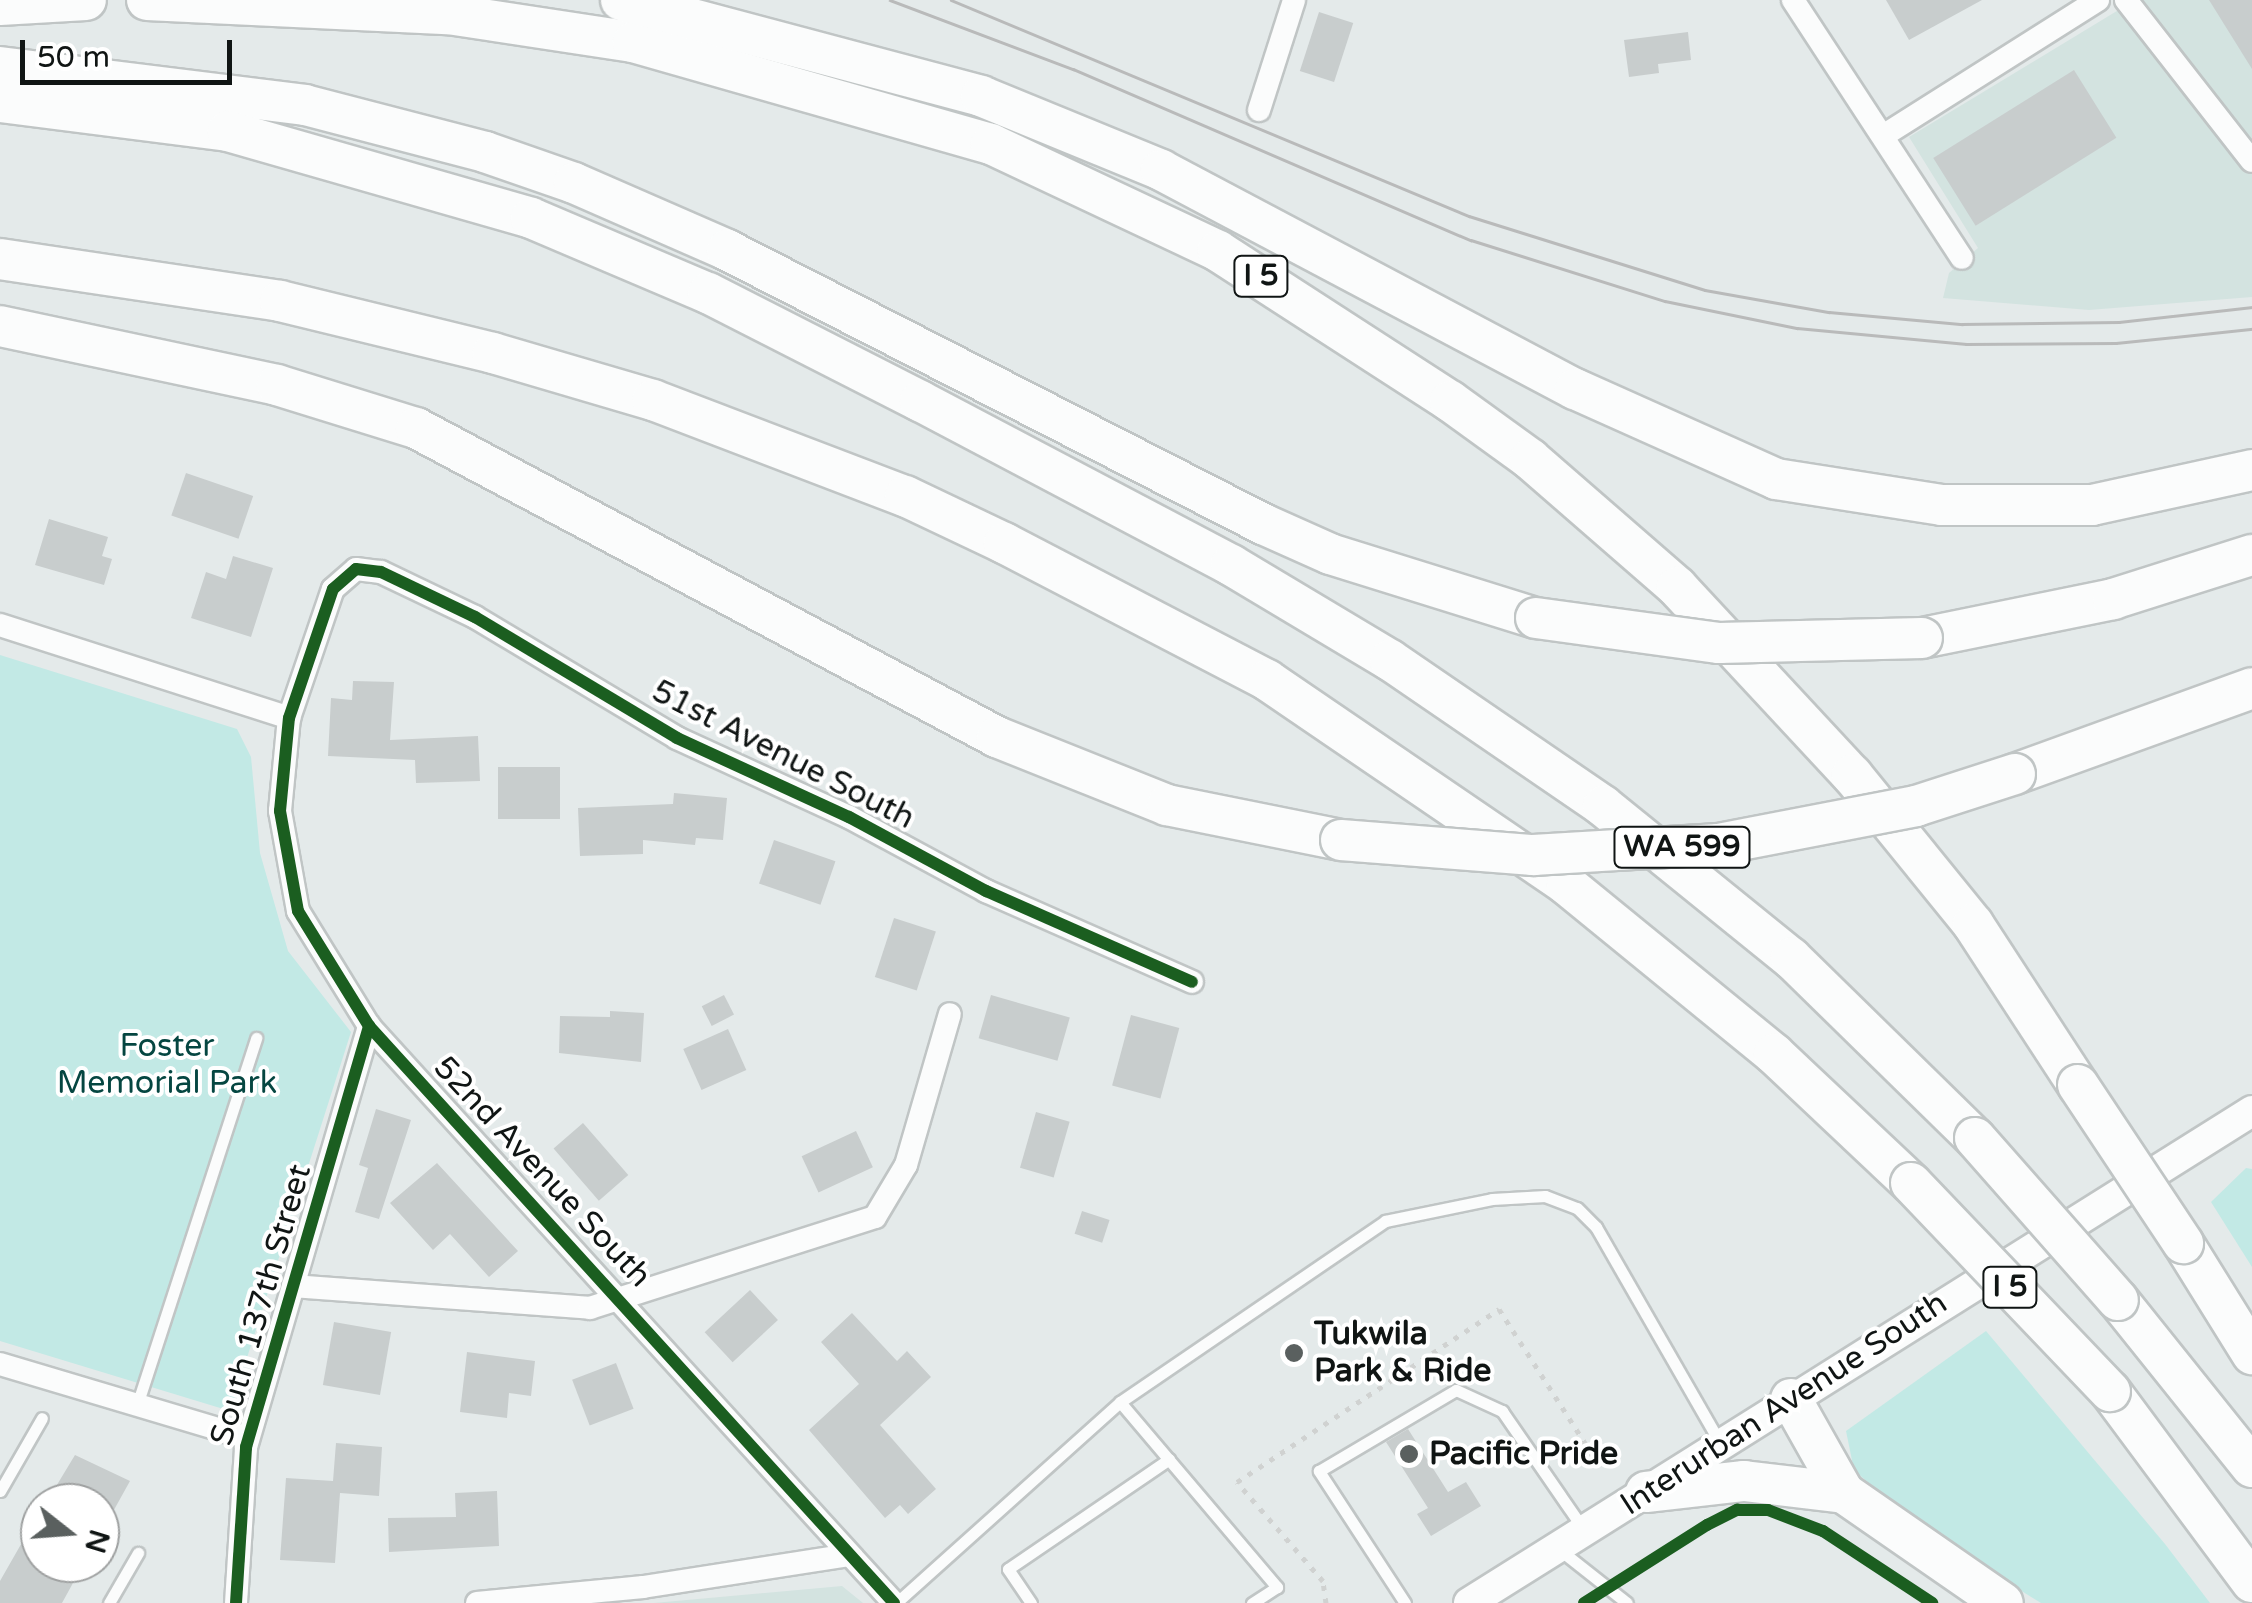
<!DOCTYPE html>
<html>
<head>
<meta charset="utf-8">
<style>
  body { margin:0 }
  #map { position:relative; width:2252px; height:1603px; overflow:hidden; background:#e4eaea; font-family:"Varela Round",sans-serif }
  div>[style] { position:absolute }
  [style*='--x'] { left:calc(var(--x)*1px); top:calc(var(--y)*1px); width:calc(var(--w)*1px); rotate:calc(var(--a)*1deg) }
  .built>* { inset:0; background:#d3e3e0 }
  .green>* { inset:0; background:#c2e9e5 }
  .building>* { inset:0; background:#c8cdcd; transform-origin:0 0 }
  .path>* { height:5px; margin-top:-2.5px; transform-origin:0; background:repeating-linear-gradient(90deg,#d0d2d1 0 5px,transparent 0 13px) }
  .roads { filter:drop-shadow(2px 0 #c0c5c5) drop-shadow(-2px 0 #c0c5c5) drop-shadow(0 2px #c0c5c5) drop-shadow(0 -2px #c0c5c5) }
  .service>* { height:11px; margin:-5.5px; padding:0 5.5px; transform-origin:5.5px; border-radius:5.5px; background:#fbfcfc }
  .minor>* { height:22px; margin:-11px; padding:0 11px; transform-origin:11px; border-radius:11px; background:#fbfcfc }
  .secondary>* { height:30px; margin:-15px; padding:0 15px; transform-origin:15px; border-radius:15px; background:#fbfcfc }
  .motorway>* { height:40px; margin:-20px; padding:0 20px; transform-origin:20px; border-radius:20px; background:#fbfcfc }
  .tram>* { height:2.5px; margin:-1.25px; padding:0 1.25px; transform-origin:1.25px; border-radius:1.25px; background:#b9baba }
  .bridges { filter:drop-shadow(2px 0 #c0c5c5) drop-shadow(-2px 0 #c0c5c5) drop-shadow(0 2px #c0c5c5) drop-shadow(0 -2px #c0c5c5) }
  .motorway-bridge>* { height:40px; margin:-20px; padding:0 20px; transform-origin:20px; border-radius:20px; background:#fbfcfc }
  .cycleway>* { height:12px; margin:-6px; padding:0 6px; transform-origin:6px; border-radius:6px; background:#1b5e20 }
  .dots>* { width:28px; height:28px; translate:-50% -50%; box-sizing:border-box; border:5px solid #fff; border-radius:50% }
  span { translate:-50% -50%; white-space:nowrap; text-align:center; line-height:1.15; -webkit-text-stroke:8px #fff; paint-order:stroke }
  .shield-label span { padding:2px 8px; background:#fff; border:2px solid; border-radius:8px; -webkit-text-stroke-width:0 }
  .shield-label { font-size:30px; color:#101514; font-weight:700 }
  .street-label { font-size:32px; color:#101514 }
  .park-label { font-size:32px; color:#054641 }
  .poi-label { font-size:32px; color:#101514; font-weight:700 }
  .left { translate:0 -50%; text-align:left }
  .north { position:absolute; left:20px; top:1483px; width:100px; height:100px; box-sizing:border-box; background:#fff; border:2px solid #9fa1a1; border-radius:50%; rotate:107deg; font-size:28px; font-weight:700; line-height:40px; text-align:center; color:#101514 }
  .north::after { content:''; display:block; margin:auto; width:35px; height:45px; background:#5a605f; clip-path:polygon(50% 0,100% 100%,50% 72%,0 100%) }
  .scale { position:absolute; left:20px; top:40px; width:212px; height:45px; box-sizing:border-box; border:5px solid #101514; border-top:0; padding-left:12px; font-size:30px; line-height:35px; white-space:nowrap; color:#101514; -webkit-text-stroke:8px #fff; paint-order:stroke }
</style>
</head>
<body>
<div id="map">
  <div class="built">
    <div style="clip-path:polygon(2135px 0,2252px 0,2252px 297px,2089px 310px,1943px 298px,1949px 273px,1978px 248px,1909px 137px)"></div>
    <div style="clip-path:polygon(842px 1586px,863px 1603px,654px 1603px)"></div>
  </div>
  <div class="green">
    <div style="clip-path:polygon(0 655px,237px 729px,251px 757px,260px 853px,288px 951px,351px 1032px,230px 1411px,0 1341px)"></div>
    <div style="clip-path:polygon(2246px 1168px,2252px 1169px,2252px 1267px,2211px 1202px)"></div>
    <div style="clip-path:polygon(1986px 1331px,2165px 1544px,2210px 1603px,2041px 1603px,1913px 1523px,1854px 1470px,1846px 1431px)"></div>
  </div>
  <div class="building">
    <div style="clip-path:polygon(1886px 0,1982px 0,1909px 40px)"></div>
    <div style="clip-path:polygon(2209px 0,2252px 0,2252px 69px)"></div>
    <div style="left:1319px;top:12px;width:36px;height:62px;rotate:18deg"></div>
    <div style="clip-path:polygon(1688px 32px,1691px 60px,1658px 64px,1659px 73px,1629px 77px,1624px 40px)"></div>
    <div style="left:2074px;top:70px;width:80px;height:166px;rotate:58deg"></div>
    <div style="left:186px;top:473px;width:71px;height:45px;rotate:19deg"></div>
    <div style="clip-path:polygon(49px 519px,108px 537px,102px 556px,112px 559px,104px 585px,35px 565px)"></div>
    <div style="clip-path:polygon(233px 556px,273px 568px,251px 637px,191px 618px,206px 572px,226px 579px)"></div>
    <div style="clip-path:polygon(353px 681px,394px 682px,390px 740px,478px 736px,480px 781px,416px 783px,415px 760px,328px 756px,331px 698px,352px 700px)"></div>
    <div style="left:560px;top:767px;width:52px;height:62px;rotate:90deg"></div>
    <div style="clip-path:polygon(674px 793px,727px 798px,723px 840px,696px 838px,695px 845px,643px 840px,643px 854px,580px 856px,578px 808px,673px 804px)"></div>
    <div style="left:774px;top:840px;width:65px;height:46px;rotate:19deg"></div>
    <div style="left:894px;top:918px;width:44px;height:62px;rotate:18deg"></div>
    <div style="left:724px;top:995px;width:22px;height:25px;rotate:63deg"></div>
    <div style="left:991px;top:995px;width:82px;height:45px;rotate:16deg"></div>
    <div style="clip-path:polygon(610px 1011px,644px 1013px,641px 1062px,559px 1053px,560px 1016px,610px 1017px)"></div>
    <div style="left:1131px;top:1015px;width:50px;height:73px;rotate:15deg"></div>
    <div style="left:728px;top:1029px;width:45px;height:49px;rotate:66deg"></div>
    <div style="clip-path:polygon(376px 1109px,411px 1120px,379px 1219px,355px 1212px,368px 1168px,359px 1165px)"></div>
    <div style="left:1036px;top:1112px;width:35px;height:58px;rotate:16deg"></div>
    <div style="left:583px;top:1123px;width:69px;height:39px;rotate:49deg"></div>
    <div style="left:856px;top:1131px;width:40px;height:60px;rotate:65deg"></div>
    <div style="clip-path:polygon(437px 1163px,518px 1251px,489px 1277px,450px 1234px,433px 1250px,390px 1203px)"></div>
    <div style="left:1082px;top:1211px;width:29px;height:24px;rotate:18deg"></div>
    <div style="left:750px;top:1290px;width:41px;height:62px;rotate:47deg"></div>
    <div style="clip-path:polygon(852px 1313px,897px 1361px,907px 1351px,931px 1377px,880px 1425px,936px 1489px,908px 1514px,900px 1505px,885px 1518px,809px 1430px,859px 1384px,821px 1342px)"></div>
    <div style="left:334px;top:1322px;width:58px;height:64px;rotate:10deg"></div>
    <div style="clip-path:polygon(467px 1352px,535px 1361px,531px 1396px,509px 1393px,507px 1418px,460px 1412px)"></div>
    <div style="left:616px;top:1363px;width:49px;height:47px;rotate:69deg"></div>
    <div style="clip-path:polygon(1408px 1429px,1448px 1492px,1466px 1482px,1481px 1506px,1431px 1536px,1417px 1514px,1428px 1508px,1386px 1442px)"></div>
    <div style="clip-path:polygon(336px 1443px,382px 1447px,379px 1496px,340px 1493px,335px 1563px,280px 1560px,286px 1478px,333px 1481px)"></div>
    <div style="clip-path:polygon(75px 1455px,130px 1481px,100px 1535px,100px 1503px,46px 1503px)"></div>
    <div style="clip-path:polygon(497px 1491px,499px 1546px,389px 1552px,388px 1518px,456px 1517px,455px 1493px)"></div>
    <div style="clip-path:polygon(40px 1511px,40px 1563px,84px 1563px,62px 1603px,0 1603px,0 1581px)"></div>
  </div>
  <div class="path">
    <div style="--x:1326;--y:1603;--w:22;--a:-98"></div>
    <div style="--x:1323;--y:1581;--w:131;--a:-131"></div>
    <div style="--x:1237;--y:1482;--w:314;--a:-33.4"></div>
    <div style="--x:1499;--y:1309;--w:179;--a:57.3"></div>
  </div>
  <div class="roads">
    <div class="service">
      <div style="--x:1120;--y:1402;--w:243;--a:49.7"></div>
      <div style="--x:1277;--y:1587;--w:30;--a:147"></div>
      <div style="--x:137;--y:1405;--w:386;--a:-72"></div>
      <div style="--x:0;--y:1491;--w:84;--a:-60.1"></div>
      <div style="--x:1560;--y:1550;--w:85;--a:38.3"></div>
      <div style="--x:109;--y:1603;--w:58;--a:-59.9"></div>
      <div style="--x:896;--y:1603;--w:301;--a:-41.9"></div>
      <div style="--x:1120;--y:1402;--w:321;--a:-34.3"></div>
      <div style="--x:1385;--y:1221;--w:109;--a:-11.6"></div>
      <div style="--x:1492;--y:1199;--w:53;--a:-3.2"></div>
      <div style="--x:1545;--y:1196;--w:34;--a:21"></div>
      <div style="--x:1577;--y:1208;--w:27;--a:45"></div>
      <div style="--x:1596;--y:1227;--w:247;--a:60.1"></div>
      <div style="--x:1031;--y:1603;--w:41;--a:-124.1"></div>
      <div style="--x:1008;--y:1569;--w:195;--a:-34.3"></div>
      <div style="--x:1405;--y:1603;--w:158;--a:-123.1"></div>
      <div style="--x:1319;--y:1471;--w:159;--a:-30.6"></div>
      <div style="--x:1456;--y:1390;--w:51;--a:24.5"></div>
      <div style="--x:1502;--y:1411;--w:145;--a:55.4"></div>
    </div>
    <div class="minor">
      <div style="--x:1793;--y:0;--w:308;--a:56.8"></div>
      <div style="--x:2126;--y:0;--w:204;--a:52"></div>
      <div style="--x:1259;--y:110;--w:115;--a:-72.3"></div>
      <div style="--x:1886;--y:134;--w:251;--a:-32.3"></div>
      <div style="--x:0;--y:625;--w:304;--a:17.8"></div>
      <div style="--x:293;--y:1286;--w:298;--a:4.2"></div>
      <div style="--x:590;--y:1308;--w:299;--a:-17.7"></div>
      <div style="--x:875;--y:1217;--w:61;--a:-59.2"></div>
      <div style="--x:906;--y:1165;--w:157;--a:-73.8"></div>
      <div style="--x:0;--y:1364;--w:259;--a:16.6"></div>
      <div style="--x:236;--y:1603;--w:156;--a:-86.3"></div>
      <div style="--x:246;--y:1447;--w:439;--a:-73.7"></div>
      <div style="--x:477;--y:1603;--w:167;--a:-5.5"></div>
      <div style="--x:643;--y:1587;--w:208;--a:-8.8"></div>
      <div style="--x:894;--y:1603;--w:780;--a:-132.3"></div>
      <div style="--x:369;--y:1026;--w:135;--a:-121.7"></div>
      <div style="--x:298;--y:911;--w:102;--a:-100.2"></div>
      <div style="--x:280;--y:811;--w:93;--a:-84.5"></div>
      <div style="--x:289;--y:718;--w:136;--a:-71.2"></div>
      <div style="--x:333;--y:589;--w:30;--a:-41"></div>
      <div style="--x:356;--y:569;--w:25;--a:7"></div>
      <div style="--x:381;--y:572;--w:104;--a:25.6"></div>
      <div style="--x:475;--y:617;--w:235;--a:30.9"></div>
      <div style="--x:677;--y:738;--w:189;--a:24.7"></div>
      <div style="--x:849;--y:817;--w:156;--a:28.4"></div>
      <div style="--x:986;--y:891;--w:225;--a:23.8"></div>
    </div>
    <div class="secondary">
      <div style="--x:1469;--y:1603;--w:925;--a:-32.14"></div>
    </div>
    <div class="motorway">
      <div style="--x:147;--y:0;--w:301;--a:2.7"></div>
      <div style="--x:448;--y:14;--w:187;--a:8.6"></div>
      <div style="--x:633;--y:42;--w:372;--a:15.9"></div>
      <div style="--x:991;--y:144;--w:251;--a:25.2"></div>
      <div style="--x:1218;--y:251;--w:276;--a:32.9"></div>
      <div style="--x:1450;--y:401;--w:99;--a:35.9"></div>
      <div style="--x:1530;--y:459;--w:195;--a:41"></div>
      <div style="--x:1677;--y:587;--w:257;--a:47.1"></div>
      <div style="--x:1852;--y:775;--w:192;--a:50.9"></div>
      <div style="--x:1973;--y:924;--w:192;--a:56.9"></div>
      <div style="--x:621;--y:0;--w:373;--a:14.9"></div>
      <div style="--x:981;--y:96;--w:195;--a:22.3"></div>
      <div style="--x:1161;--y:170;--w:468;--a:27.9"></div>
      <div style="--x:1575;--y:389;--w:220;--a:24.1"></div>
      <div style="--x:1776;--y:479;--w:168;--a:8.9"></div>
      <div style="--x:1942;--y:505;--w:150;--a:0"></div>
      <div style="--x:2092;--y:505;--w:164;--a:-12.3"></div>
      <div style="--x:0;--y:5;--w:86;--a:-3.3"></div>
      <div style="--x:0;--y:67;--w:307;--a:7.1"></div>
      <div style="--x:305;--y:105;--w:186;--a:14.6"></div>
      <div style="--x:485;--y:152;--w:94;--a:19.2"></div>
      <div style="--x:574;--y:183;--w:167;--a:23.6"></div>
      <div style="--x:727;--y:250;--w:602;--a:27.08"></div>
      <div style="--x:1263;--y:524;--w:73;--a:24.1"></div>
      <div style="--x:1330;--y:554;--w:216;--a:17.3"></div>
      <div style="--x:0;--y:102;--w:230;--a:7.2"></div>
      <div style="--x:228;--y:131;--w:315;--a:16"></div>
      <div style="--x:531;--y:218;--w:192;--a:23"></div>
      <div style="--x:708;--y:293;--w:238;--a:27"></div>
      <div style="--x:920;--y:401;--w:352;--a:27.8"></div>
      <div style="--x:1231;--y:565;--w:185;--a:30.9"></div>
      <div style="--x:1390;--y:660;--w:258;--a:34.4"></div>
      <div style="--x:1603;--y:806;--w:242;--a:39"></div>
      <div style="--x:1791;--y:958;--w:257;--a:44.4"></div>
      <div style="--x:0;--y:259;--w:283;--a:8.5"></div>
      <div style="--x:280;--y:301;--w:219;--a:13.7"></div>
      <div style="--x:493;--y:353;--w:167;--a:16.4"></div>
      <div style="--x:653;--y:400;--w:270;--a:20.9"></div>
      <div style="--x:905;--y:496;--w:110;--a:25.4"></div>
      <div style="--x:1004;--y:543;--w:297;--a:27.5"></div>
      <div style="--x:1267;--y:680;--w:363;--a:34.3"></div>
      <div style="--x:1567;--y:885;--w:267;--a:39.2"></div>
      <div style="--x:1774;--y:1054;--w:188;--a:43.3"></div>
      <div style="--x:0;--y:326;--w:283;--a:12"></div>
      <div style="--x:277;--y:385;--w:145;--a:17.2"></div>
      <div style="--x:416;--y:428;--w:658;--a:28.01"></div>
      <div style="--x:997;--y:737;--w:183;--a:21.8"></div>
      <div style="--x:1167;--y:805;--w:177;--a:11.4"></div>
      <div style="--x:1922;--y:638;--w:195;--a:-11.5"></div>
      <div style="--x:2113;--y:599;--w:146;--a:-17.6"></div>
      <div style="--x:2015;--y:774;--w:252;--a:-19.9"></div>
      <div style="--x:2183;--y:1243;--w:131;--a:58.1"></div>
      <div style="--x:2118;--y:1300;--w:214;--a:51.3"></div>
      <div style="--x:2110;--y:1391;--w:238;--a:53.4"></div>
      <div style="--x:1791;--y:1399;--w:108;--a:60.6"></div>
      <div style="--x:1646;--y:1492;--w:99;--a:-6.4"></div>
      <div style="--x:1744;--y:1481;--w:101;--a:6.8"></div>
      <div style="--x:1844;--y:1493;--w:193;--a:34.7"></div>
    </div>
  </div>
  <div class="tram">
    <div style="--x:890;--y:0;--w:196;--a:20.7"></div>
    <div style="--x:1073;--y:69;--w:433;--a:23.3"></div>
    <div style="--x:1471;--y:240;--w:203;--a:17.5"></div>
    <div style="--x:1665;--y:301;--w:135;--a:11.6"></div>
    <div style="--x:1797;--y:328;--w:170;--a:5.4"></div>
    <div style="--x:1966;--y:344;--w:150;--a:-0.4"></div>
    <div style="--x:2116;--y:343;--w:137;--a:-5.9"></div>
    <div style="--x:951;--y:0;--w:561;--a:22.64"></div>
    <div style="--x:1469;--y:216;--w:247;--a:17.4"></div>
    <div style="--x:1705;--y:290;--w:126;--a:10.1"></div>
    <div style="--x:1829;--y:312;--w:134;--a:5.2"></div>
    <div style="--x:1962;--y:324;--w:157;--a:-0.7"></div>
    <div style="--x:2119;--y:322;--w:134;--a:-6.4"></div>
  </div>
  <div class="bridges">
    <div class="motorway-bridge">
      <div style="--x:1536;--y:618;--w:185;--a:7.8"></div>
      <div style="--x:1719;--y:643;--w:203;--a:-1.4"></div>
      <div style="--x:1341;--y:840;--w:193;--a:4.5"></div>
      <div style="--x:1533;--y:855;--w:186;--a:-3.4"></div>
      <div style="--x:1719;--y:844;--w:201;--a:-10.9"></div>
      <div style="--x:1916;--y:806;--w:104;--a:-17.9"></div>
      <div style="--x:2078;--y:1085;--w:190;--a:56.4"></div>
      <div style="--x:1975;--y:1138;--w:216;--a:48.6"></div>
      <div style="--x:1911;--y:1183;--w:288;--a:46.3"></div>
    </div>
  </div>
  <div class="cycleway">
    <div style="--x:236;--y:1603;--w:156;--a:-86.3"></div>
    <div style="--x:246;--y:1447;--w:439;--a:-73.7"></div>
    <div style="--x:894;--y:1603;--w:780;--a:-132.3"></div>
    <div style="--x:369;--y:1026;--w:135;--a:-121.7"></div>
    <div style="--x:298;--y:911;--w:102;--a:-100.2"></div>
    <div style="--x:280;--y:811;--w:93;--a:-84.5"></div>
    <div style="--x:289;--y:718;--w:136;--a:-71.2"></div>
    <div style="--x:333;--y:589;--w:30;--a:-41"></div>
    <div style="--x:356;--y:569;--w:25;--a:7"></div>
    <div style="--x:381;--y:572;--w:104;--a:25.6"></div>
    <div style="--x:475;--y:617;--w:235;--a:30.9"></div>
    <div style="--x:677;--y:738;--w:189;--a:24.7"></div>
    <div style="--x:849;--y:817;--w:156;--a:28.4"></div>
    <div style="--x:986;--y:891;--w:225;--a:23.8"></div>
    <div style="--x:1584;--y:1603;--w:146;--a:-32.4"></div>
    <div style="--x:1707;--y:1525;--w:34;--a:-27"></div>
    <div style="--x:1737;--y:1510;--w:31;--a:0"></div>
    <div style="--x:1768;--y:1510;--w:59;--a:20.9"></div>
    <div style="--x:1823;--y:1531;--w:131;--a:33.4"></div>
  </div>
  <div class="dots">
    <div style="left:1294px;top:1353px;background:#5a605f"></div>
    <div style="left:1409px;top:1454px;background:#5a605f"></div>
  </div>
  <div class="shield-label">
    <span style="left:1261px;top:276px">I 5</span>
    <span style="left:1682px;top:847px">WA 599</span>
    <span style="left:2010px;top:1287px">I 5</span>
  </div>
  <div class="street-label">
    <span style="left:783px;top:755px;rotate:27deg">51st Avenue South</span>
    <span style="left:542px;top:1172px;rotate:47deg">52nd Avenue South</span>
    <span style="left:261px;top:1305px;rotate:-74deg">South 137th Street</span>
    <span style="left:1784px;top:1404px;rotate:-33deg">Interurban Avenue South</span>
  </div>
  <div class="park-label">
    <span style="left:167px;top:1065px">Foster<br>Memorial Park</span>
  </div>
  <div class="poi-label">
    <span class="left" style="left:1314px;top:1353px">Tukwila<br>Park &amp; Ride</span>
    <span class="left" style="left:1429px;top:1454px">Pacific Pride</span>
  </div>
  <div class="north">N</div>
  <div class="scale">50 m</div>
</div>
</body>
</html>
